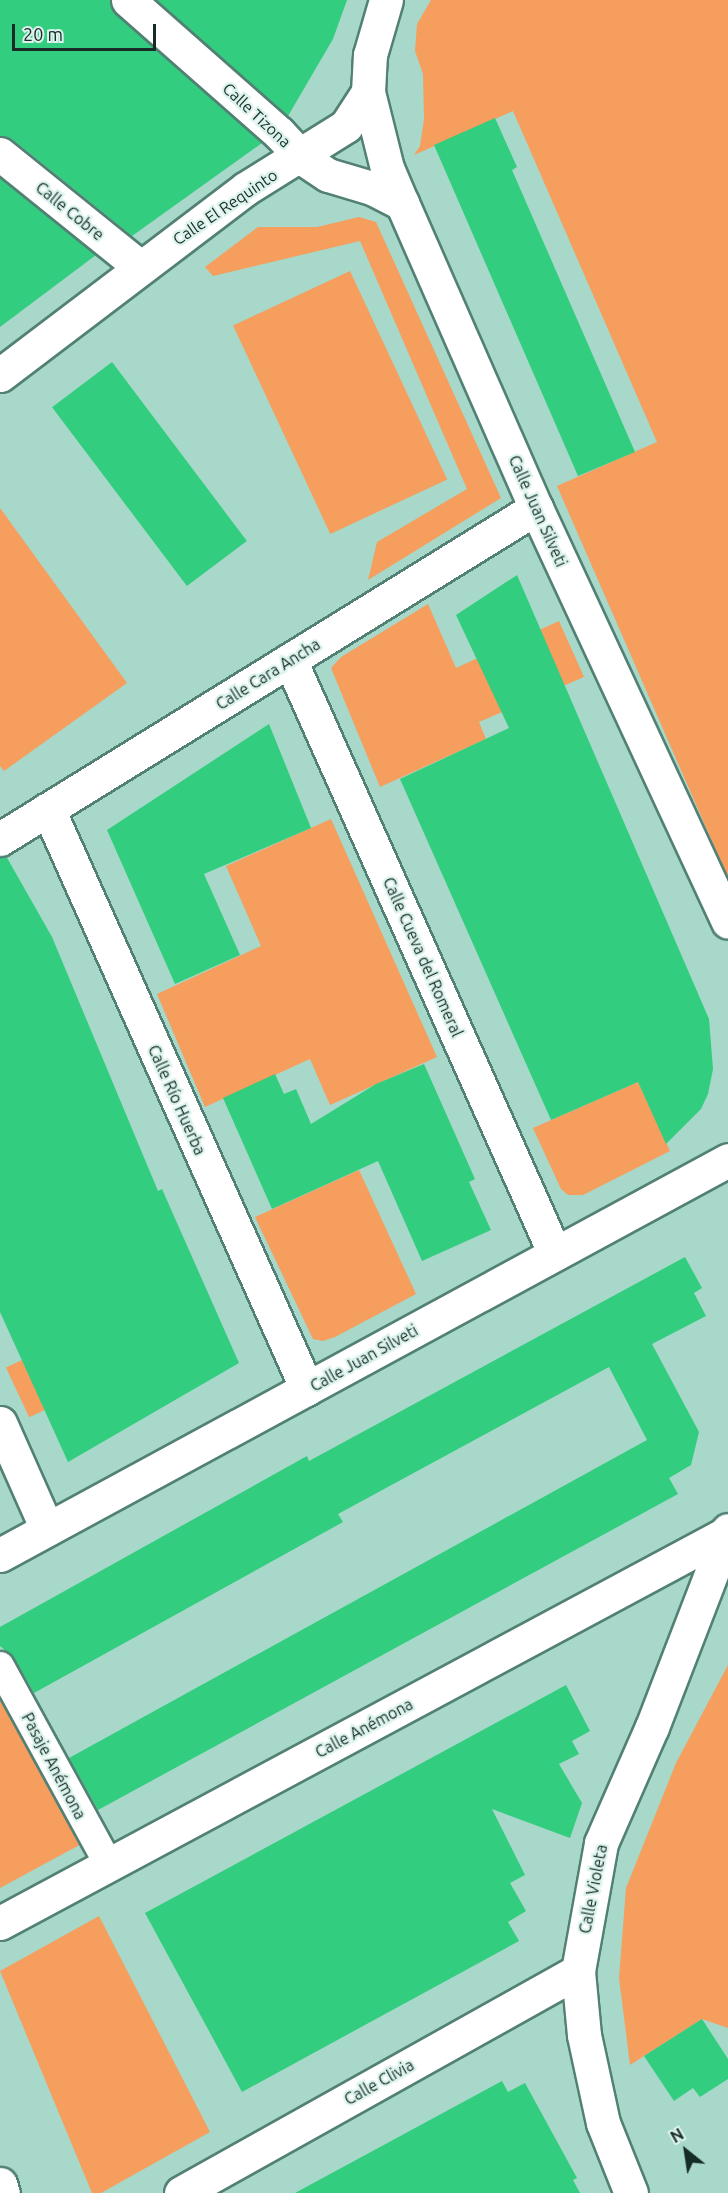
<!DOCTYPE html>
<html>
<head>
<meta charset="utf-8">
<style>
  body { margin:0 }
  #map { position:relative; width:728px; height:2193px; overflow:hidden; background:#a7d8ca; font-family:Ubuntu,sans-serif }
  div>[style] { position:absolute }
  [style*='--x'] { left:calc(var(--x)*1px); top:calc(var(--y)*1px); width:calc(var(--w)*1px); rotate:calc(var(--a)*1deg) }
  .green>* { inset:0; background:#f59e5d; transform-origin:0 0 }
  .building>* { inset:0; background:#32cd7f; transform-origin:0 0 }
  .roads { filter:drop-shadow(2px 0 #528074) drop-shadow(-2px 0 #528074) drop-shadow(0 2px #528074) drop-shadow(0 -2px #528074) }
  .lane>* { height:28px; margin:-14px; padding:0 14px; transform-origin:14px; border-radius:14px; background:#fff }
  .street>* { height:33px; margin:-16.5px; padding:0 16.5px; transform-origin:16.5px; border-radius:16.5px; background:#fff }
  .secondary>* { height:33px; margin:-16.5px; padding:0 16.5px; transform-origin:16.5px; border-radius:16.5px; background:#fff }
  span { translate:-50% -50%; white-space:nowrap; text-align:center; line-height:1.15; -webkit-text-stroke:4.5px #dbf3ec; paint-order:stroke }
  .street-label { font-size:16px; color:#182c27 }
  .north { position:absolute; left:656px; top:2121px; width:60px; height:60px; -webkit-text-stroke:4px #dbf3ec; paint-order:stroke; rotate:330deg; font-size:16px; font-weight:700; line-height:24px; text-align:center; color:#182c27 }
  .north::after { content:''; display:block; margin:auto; width:21px; height:27px; background:#182c27; clip-path:polygon(50% 0,100% 100%,50% 72%,0 100%) }
  .scale { position:absolute; left:12px; top:24px; width:144px; height:27px; box-sizing:border-box; border:3px solid #182c27; border-top:0; padding-left:8px; font-size:18px; line-height:21px; white-space:nowrap; color:#182c27; -webkit-text-stroke:4px #dbf3ec; paint-order:stroke }
</style>
</head>
<body>
<div id="map">
  <div class="green">
    <div style="clip-path:polygon(431px 0,728px 0,728px 878px,557px 486px,657px 442px,513px 111px,414px 155px,420px 146px,424px 119px,423px 74px,415px 51px,417px 24px)"></div>
    <div style="clip-path:polygon(359px 217px,376px 222px,501px 498px,368px 580px,377px 542px,467px 489px,360px 241px,213px 276px,205px 267px,258px 227px,317px 227px)"></div>
    <div style="left:350px;top:271px;width:230px;height:129px;rotate:65deg"></div>
    <div style="clip-path:polygon(0 508px,127px 683px,4px 771px,0 766px)"></div>
    <div style="clip-path:polygon(428px 604px,456px 668px,559px 621px,584px 677px,479px 722px,486px 739px,380px 787px,331px 668px,341px 657px)"></div>
    <div style="clip-path:polygon(331px 819px,437px 1057px,330px 1105px,310px 1059px,205px 1107px,157px 994px,261px 946px,226px 866px)"></div>
    <div style="clip-path:polygon(638px 1082px,670px 1151px,583px 1195px,568px 1195px,561px 1189px,533px 1128px)"></div>
    <div style="clip-path:polygon(359px 1170px,416px 1294px,335px 1337px,323px 1341px,313px 1339px,255px 1217px)"></div>
    <div style="left:112px;top:1318px;width:55px;height:117px;rotate:65deg"></div>
    <div style="clip-path:polygon(728px 1665px,728px 2028px,702px 2019px,630px 2065px,619px 1978px,626px 1888px,676px 1763px)"></div>
    <div style="clip-path:polygon(0 1686px,85px 1842px,0 1888px)"></div>
    <div style="clip-path:polygon(99px 1916px,210px 2132px,101px 2193px,92px 2193px,0 1971px)"></div>
  </div>
  <div class="building">
    <div style="clip-path:polygon(0 0,110px 0,116px 14px,262px 143px,132px 236px,12px 139px,0 136px)"></div>
    <div style="clip-path:polygon(156px 0,347px 0,333px 39px,288px 116px)"></div>
    <div style="clip-path:polygon(495px 118px,517px 167px,512px 170px,635px 452px,578px 476px,434px 145px)"></div>
    <div style="clip-path:polygon(0 178px,96px 255px,0 327px)"></div>
    <div style="left:112px;top:362px;width:224px;height:75px;rotate:53deg"></div>
    <div style="clip-path:polygon(517px 575px,709px 1019px,713px 1069px,708px 1094px,701px 1109px,666px 1144px,638px 1082px,551px 1120px,400px 779px,509px 728px,456px 615px)"></div>
    <div style="clip-path:polygon(269px 724px,311px 828px,204px 874px,240px 955px,175px 984px,107px 830px)"></div>
    <div style="clip-path:polygon(6px 856px,52px 937px,158px 1191px,162px 1189px,239px 1363px,68px 1462px,0 1312px,0 858px)"></div>
    <div style="clip-path:polygon(424px 1064px,475px 1179px,469px 1182px,491px 1230px,422px 1261px,378px 1161px,272px 1209px,223px 1098px,275px 1074px,284px 1094px,296px 1089px,311px 1124px,376px 1084px)"></div>
    <div style="clip-path:polygon(685px 1257px,702px 1288px,694px 1293px,706px 1316px,652px 1344px,699px 1432px,691px 1465px,669px 1478px,678px 1494px,98px 1810px,69px 1758px,647px 1440px,609px 1367px,338px 1514px,343px 1522px,34px 1693px,14px 1658px,0 1646px,0 1627px,307px 1456px,309px 1461px)"></div>
    <div style="clip-path:polygon(566px 1685px,590px 1731px,572px 1741px,579px 1754px,559px 1764px,582px 1803px,570px 1838px,492px 1809px,525px 1875px,510px 1883px,526px 1911px,508px 1922px,519px 1941px,242px 2092px,145px 1913px)"></div>
    <div style="clip-path:polygon(702px 2019px,728px 2059px,728px 2079px,700px 2097px,693px 2088px,674px 2101px,644px 2056px)"></div>
    <div style="clip-path:polygon(502px 2081px,508px 2092px,525px 2083px,577px 2178px,573px 2180px,580px 2193px,295px 2193px)"></div>
  </div>
  <div class="roads">
    <div class="lane">
      <div style="--x:0;--y:1666;--w:227;--a:61.3"></div>
    </div>
    <div class="street">
      <div style="--x:128;--y:0;--w:201;--a:41.4"></div>
      <div style="--x:279;--y:133;--w:33;--a:47"></div>
      <div style="--x:301;--y:157;--w:32;--a:34"></div>
      <div style="--x:328;--y:175;--w:46;--a:16.5"></div>
      <div style="--x:372;--y:188;--w:34;--a:27"></div>
      <div style="--x:368;--y:92;--w:78;--a:76"></div>
      <div style="--x:387;--y:168;--w:38;--a:67"></div>
      <div style="--x:402;--y:203;--w:333;--a:66.3"></div>
      <div style="--x:536;--y:508;--w:456;--a:65.1"></div>
      <div style="--x:0;--y:154;--w:180;--a:38.9"></div>
      <div style="--x:0;--y:375;--w:308;--a:-37.2"></div>
      <div style="--x:245;--y:189;--w:119;--a:-32"></div>
      <div style="--x:346;--y:126;--w:40;--a:-57.1"></div>
      <div style="--x:368;--y:92;--w:37;--a:-87"></div>
      <div style="--x:370;--y:55;--w:57;--a:-73.8"></div>
      <div style="--x:290;--y:660;--w:650;--a:65.96"></div>
      <div style="--x:48;--y:809;--w:635;--a:65.94"></div>
      <div style="--x:0;--y:839;--w:630;--a:-31.7"></div>
      <div style="--x:0;--y:1423;--w:116;--a:66.1"></div>
      <div style="--x:0;--y:1555;--w:828;--a:-28.48"></div>
      <div style="--x:0;--y:1923;--w:825;--a:-28.21"></div>
      <div style="--x:181;--y:2193;--w:455;--a:-29.2"></div>
      <div style="--x:631;--y:2193;--w:75;--a:-111.8"></div>
      <div style="--x:603;--y:2123;--w:90;--a:-102.2"></div>
      <div style="--x:584;--y:2035;--w:64;--a:-95.4"></div>
      <div style="--x:578;--y:1971;--w:130;--a:-79.8"></div>
      <div style="--x:601;--y:1843;--w:127;--a:-66.3"></div>
      <div style="--x:652;--y:1727;--w:211;--a:-68.9"></div>
    </div>
    <div class="secondary">
      <div style="--x:0;--y:2184;--w:9;--a:72"></div>
    </div>
  </div>
  <div class="street-label">
    <span style="left:257px;top:115px;rotate:43deg">Calle Tizona</span>
    <span style="left:225px;top:207px;rotate:-34deg">Calle El Requinto</span>
    <span style="left:70px;top:211px;rotate:39deg">Calle Cobre</span>
    <span style="left:538px;top:511px;rotate:66deg">Calle Juan Silveti</span>
    <span style="left:268px;top:674px;rotate:-32deg">Calle Cara Ancha</span>
    <span style="left:423px;top:957px;rotate:66deg">Calle Cueva del Romeral</span>
    <span style="left:177px;top:1100px;rotate:66deg">Calle Río Huerba</span>
    <span style="left:364px;top:1358px;rotate:-29deg">Calle Juan Silveti</span>
    <span style="left:364px;top:1728px;rotate:-28deg">Calle Anémona</span>
    <span style="left:54px;top:1766px;rotate:62deg">Pasaje Anémona</span>
    <span style="left:593px;top:1889px;rotate:-79deg">Calle Violeta</span>
    <span style="left:379px;top:2082px;rotate:-29deg">Calle Clivia</span>
  </div>
  <div class="north">N</div>
  <div class="scale">20 m</div>
</div>
</body>
</html>
